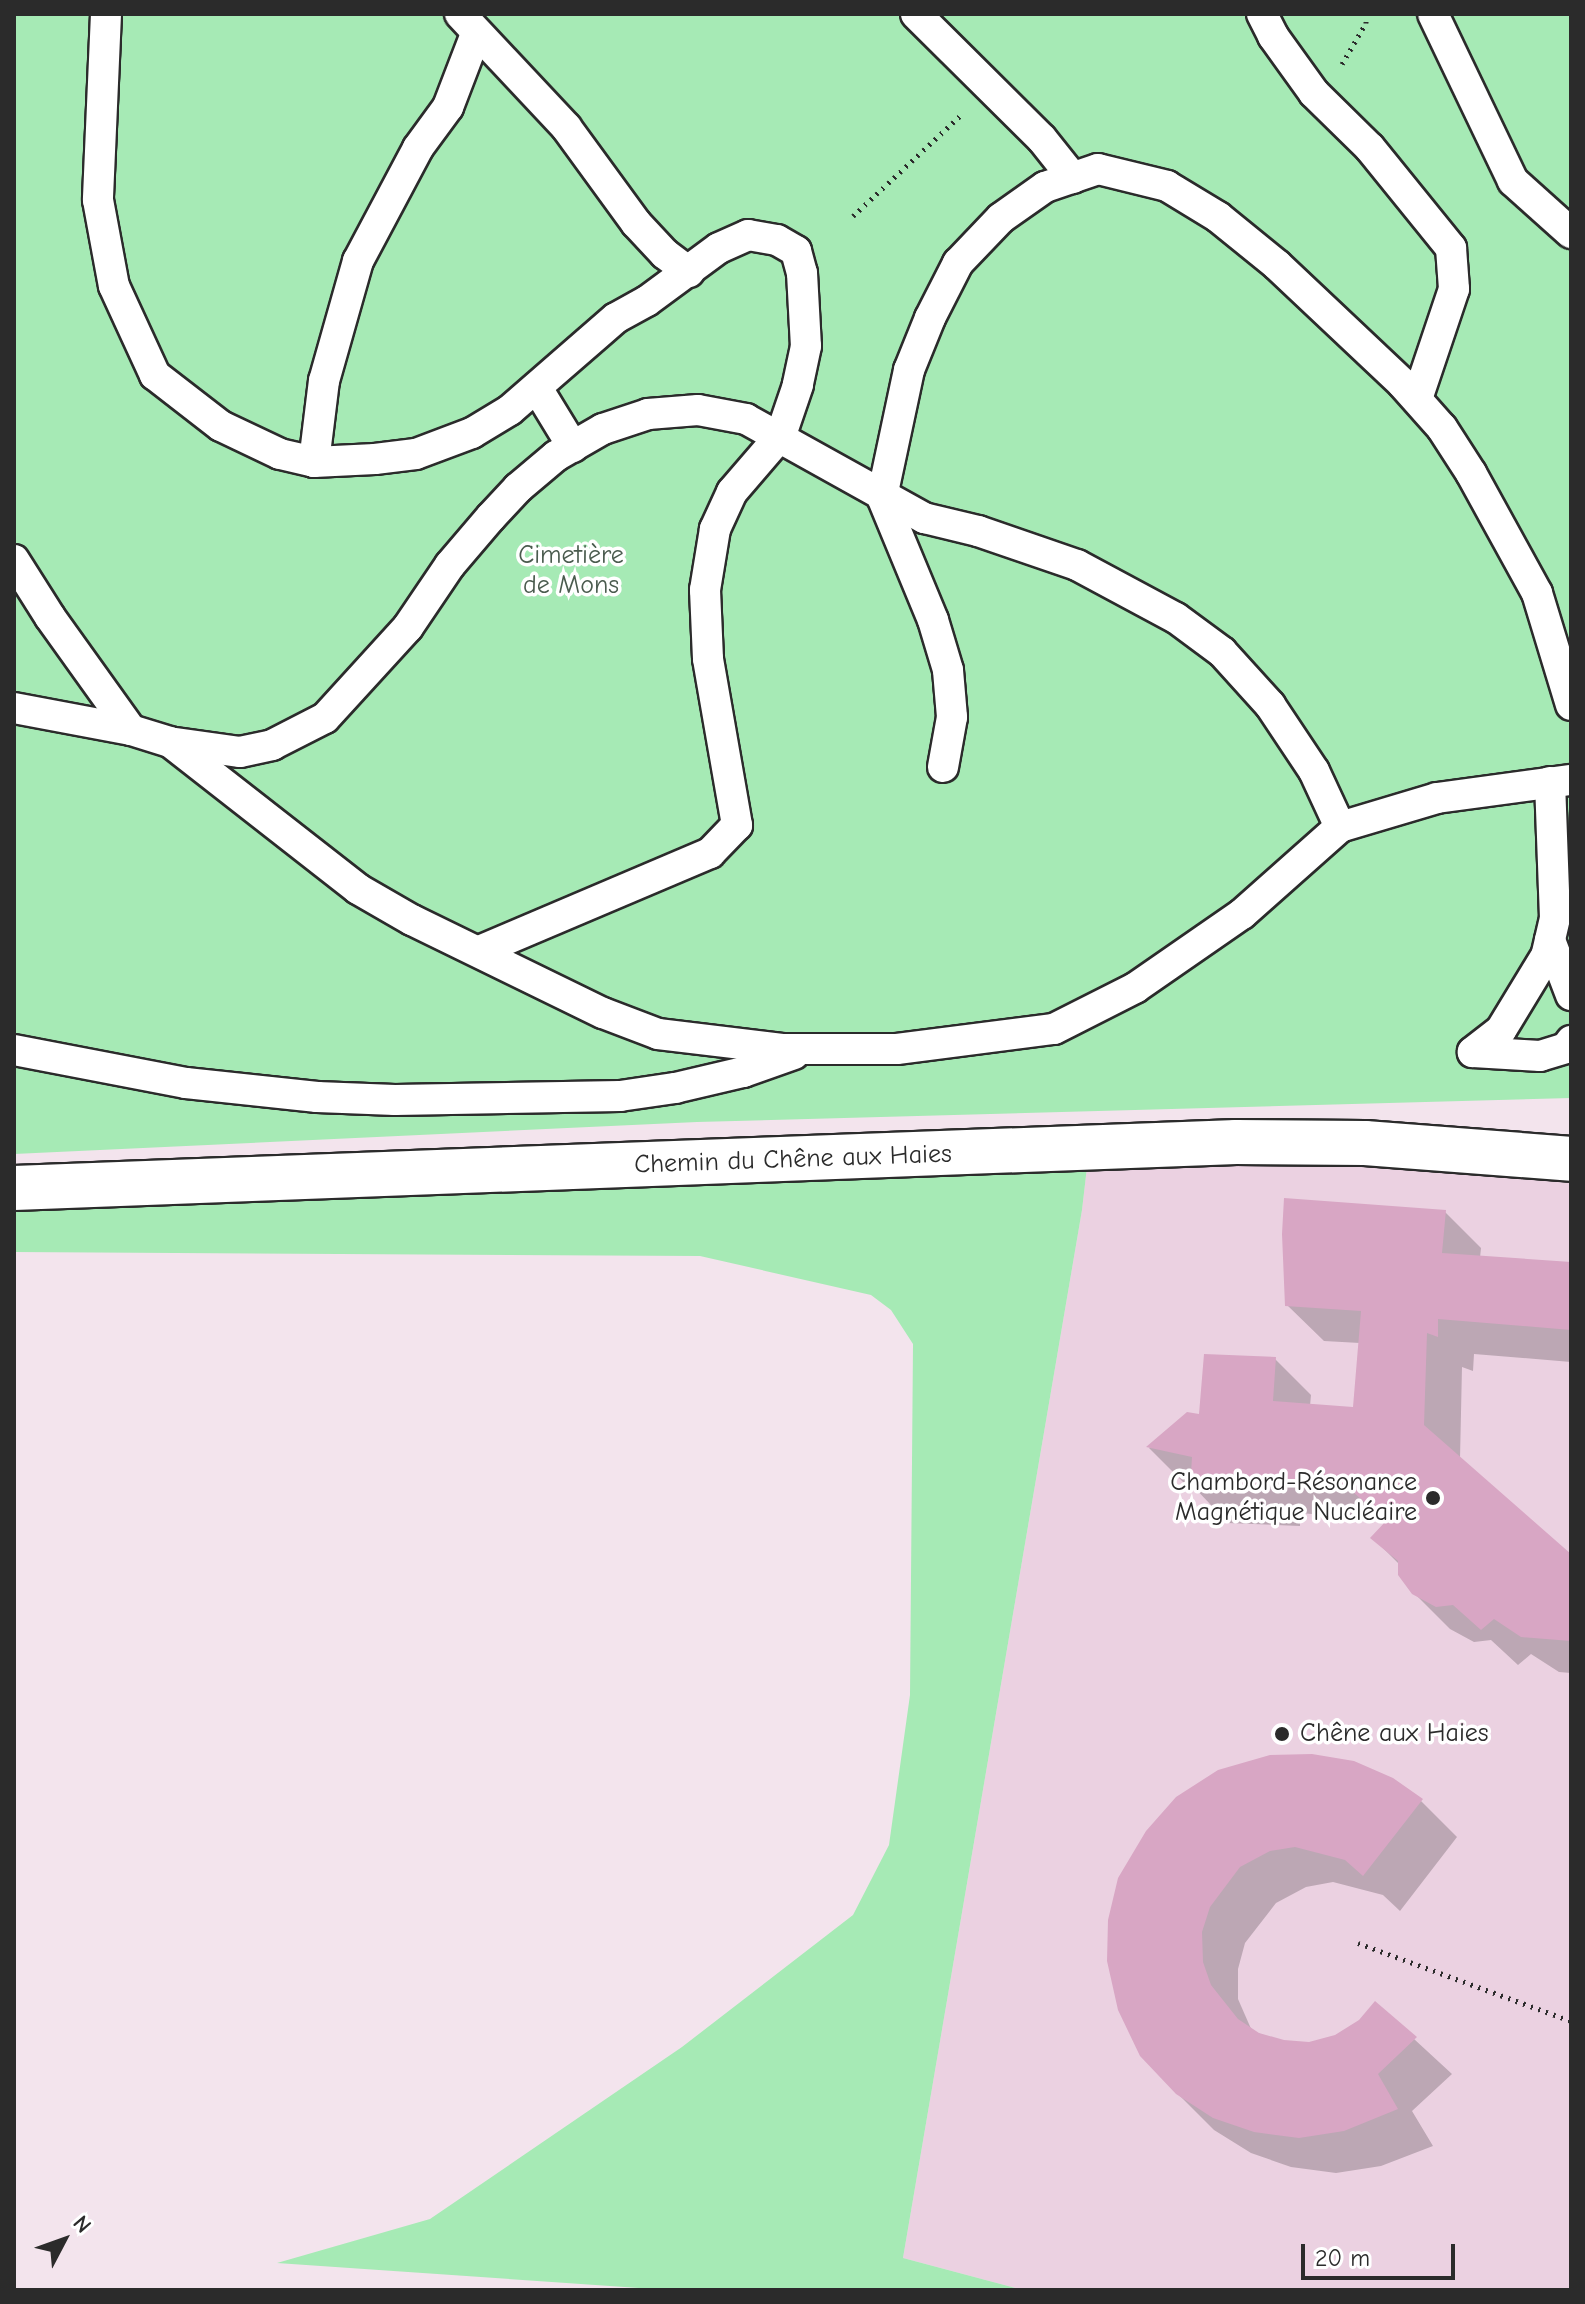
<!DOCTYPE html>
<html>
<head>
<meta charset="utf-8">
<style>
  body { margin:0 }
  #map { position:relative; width:1585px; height:2304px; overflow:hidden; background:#f3e4ed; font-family:"Comic Neue",sans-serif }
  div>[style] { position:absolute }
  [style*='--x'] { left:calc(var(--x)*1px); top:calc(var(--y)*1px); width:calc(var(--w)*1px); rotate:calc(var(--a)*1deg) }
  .built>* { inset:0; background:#ebd1e1 }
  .green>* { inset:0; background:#a6eab5 }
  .shadow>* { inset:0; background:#0003 }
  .building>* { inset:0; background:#d8a6c4 }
  .path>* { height:5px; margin-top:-2.5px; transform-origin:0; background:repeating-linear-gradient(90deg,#2b2b2b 0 2px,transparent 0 8px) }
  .roads { filter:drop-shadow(2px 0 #2b2b2b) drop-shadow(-2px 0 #2b2b2b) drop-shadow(0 2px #2b2b2b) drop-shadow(0 -2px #2b2b2b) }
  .service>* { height:30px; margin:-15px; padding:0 15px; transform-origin:15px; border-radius:15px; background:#fff }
  .minor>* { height:44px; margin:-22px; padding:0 22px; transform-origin:22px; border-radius:22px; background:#fff }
  .dots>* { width:22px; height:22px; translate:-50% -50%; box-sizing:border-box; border:4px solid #fff; border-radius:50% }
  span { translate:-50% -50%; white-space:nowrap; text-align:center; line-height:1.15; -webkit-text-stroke:7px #fff; paint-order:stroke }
  .park-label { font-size:26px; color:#4a5b4e }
  .street-label { font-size:26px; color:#2b2b2b }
  .poi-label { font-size:26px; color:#2b2b2b }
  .right { translate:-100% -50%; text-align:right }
  .left { translate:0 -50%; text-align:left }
  .frame { position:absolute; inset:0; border:16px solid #2b2b2b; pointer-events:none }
  .north { position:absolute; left:24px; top:2200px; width:80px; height:80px; -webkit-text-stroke:6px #fff; paint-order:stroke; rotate:49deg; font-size:22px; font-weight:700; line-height:32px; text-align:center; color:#2b2b2b }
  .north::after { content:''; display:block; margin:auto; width:28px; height:36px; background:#2b2b2b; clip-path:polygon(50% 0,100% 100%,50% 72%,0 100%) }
  .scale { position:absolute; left:1301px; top:2244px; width:154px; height:36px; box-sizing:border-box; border:4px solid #2b2b2b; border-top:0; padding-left:10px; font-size:24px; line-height:28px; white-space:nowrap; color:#2b2b2b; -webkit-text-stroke:6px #fff; paint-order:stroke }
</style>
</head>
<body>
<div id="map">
  <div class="built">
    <div style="clip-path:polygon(1089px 1150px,1571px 1159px,1571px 2290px,1023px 2290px,903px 2258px,1082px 1210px)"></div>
  </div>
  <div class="green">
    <div style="clip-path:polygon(14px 14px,1571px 14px,1571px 1098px,697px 1122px,14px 1154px)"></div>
    <div style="clip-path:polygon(1089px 1150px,1082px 1210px,903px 2258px,1023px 2290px,668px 2290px,277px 2263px,430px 2219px,682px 2047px,853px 1915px,889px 1845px,910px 1695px,913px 1344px,891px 1310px,871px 1295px,700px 1256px,14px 1252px,14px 1188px)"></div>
  </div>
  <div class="shadow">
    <div style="clip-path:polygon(1445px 1212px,1481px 1248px,1480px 1258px,1571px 1264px,1571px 1362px,1474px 1354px,1473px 1371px,1462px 1367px,1460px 1459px,1571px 1556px,1571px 1673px,1559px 1672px,1531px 1654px,1518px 1665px,1491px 1640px,1474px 1642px,1450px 1629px,1413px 1592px,1400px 1565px,1373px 1538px,1387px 1523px,1383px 1520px,1300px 1513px,1300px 1526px,1228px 1523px,1192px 1485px,1184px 1483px,1149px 1448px,1187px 1414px,1200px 1417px,1275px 1359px,1311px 1395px,1310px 1406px,1355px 1409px,1360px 1343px,1324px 1341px,1287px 1305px)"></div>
    <div style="clip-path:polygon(1421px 1801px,1457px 1837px,1400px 1911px,1383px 1895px,1333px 1882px,1306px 1887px,1276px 1903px,1245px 1943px,1238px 1969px,1238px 1999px,1252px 2031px,1283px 2042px,1309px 2044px,1336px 2037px,1360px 2021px,1376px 2004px,1452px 2074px,1412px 2111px,1433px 2146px,1381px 2166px,1336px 2173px,1291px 2167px,1251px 2153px,1214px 2130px,1177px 2093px,1119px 1878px)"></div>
  </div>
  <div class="building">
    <div style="clip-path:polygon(1284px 1198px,1446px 1210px,1442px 1253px,1571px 1262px,1571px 1330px,1438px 1319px,1438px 1337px,1427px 1333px,1424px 1425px,1571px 1554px,1571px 1641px,1521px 1637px,1494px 1619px,1481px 1630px,1453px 1605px,1436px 1607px,1412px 1594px,1398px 1575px,1398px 1561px,1370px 1538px,1386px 1521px,1345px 1485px,1265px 1478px,1265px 1491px,1190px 1488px,1192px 1457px,1146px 1447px,1187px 1412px,1199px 1414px,1204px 1354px,1276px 1357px,1273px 1401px,1353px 1407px,1361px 1311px,1285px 1306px,1282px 1234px)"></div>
    <div style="clip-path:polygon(1312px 1754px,1354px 1761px,1393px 1778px,1423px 1799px,1363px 1876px,1345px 1860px,1295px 1847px,1270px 1851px,1240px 1867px,1210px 1907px,1202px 1932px,1203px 1962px,1211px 1985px,1238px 2019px,1259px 2033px,1284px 2040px,1309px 2042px,1335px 2035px,1359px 2020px,1375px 2001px,1417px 2037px,1378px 2074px,1398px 2109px,1344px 2131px,1299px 2138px,1254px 2132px,1213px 2118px,1176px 2094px,1140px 2056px,1118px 2010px,1107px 1961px,1108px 1920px,1118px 1878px,1146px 1831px,1176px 1797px,1218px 1770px,1270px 1755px)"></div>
  </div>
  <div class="path">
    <div style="--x:1342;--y:64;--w:48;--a:-59.7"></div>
    <div style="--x:1366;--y:23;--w:9;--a:-90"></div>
    <div style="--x:853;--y:216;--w:148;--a:-43.1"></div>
    <div style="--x:1358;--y:1943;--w:227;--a:20.1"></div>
  </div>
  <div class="roads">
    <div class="service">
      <div style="--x:106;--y:14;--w:186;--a:92.5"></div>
      <div style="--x:98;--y:200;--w:87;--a:79.5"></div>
      <div style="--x:114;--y:286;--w:98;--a:65.3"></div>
      <div style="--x:155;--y:375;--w:83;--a:37.7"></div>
      <div style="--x:221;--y:426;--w:65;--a:25.4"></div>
      <div style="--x:280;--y:454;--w:35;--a:13"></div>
      <div style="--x:314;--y:462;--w:61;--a:-2.8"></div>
      <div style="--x:375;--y:459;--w:41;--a:-7"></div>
      <div style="--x:416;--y:454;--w:60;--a:-20.6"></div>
      <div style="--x:472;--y:433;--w:44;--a:-31.2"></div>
      <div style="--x:510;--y:410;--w:140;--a:-41"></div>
      <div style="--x:616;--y:318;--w:35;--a:-29"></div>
      <div style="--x:647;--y:301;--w:89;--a:-36.4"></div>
      <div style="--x:719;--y:248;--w:32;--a:-24"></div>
      <div style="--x:748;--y:235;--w:29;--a:10"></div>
      <div style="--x:777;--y:240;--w:22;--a:30"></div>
      <div style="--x:796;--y:251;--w:23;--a:75"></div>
      <div style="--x:802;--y:273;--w:73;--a:86.9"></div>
      <div style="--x:806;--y:346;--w:40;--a:102"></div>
      <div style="--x:798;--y:385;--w:53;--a:108.8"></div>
      <div style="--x:781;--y:435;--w:75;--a:130.7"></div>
      <div style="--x:732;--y:492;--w:41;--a:114.7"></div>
      <div style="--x:715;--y:529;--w:62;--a:99.3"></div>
      <div style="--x:705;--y:590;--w:69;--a:87.5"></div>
      <div style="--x:708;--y:659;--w:169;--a:80.1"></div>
      <div style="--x:737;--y:825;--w:39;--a:134"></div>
      <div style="--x:710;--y:853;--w:251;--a:157"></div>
      <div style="--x:460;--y:14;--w:155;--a:46.8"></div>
      <div style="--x:566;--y:127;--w:119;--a:53.9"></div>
      <div style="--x:636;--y:223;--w:42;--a:46.9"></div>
      <div style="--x:665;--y:254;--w:30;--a:37"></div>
      <div style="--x:916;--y:14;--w:177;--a:44.8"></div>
      <div style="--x:1042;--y:139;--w:50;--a:51.5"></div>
      <div style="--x:1262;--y:14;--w:25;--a:63"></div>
      <div style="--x:1273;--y:36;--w:70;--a:54.3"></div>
      <div style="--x:1314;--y:93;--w:78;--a:44.5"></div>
      <div style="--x:1370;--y:148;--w:129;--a:51"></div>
      <div style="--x:1451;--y:248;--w:41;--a:85.8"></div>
      <div style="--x:1454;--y:289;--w:116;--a:108.6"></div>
      <div style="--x:1433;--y:14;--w:185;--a:64.4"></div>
      <div style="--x:1513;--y:181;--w:78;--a:41.9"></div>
      <div style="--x:537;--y:388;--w:69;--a:58.6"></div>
      <div style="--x:314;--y:462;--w:82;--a:-83"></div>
      <div style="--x:324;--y:381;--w:125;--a:-74.2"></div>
      <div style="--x:358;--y:261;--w:128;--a:-62"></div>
      <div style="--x:418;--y:148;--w:51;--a:-53.8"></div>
      <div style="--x:448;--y:107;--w:78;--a:-69"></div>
      <div style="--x:14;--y:560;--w:67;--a:57.7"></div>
      <div style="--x:50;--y:617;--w:139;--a:54.4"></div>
      <div style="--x:14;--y:708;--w:119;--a:10.6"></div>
      <div style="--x:131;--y:730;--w:41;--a:17.1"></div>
      <div style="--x:170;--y:742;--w:239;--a:38"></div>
      <div style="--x:358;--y:889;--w:62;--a:29.9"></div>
      <div style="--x:412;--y:920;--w:212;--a:26"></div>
      <div style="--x:603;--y:1013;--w:59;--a:20.9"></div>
      <div style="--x:658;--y:1034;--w:127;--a:6.8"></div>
      <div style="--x:784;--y:1049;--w:113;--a:0"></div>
      <div style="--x:897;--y:1049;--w:158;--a:-7.3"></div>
      <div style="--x:1054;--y:1029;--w:91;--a:-26.8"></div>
      <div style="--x:1135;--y:988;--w:130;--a:-34.7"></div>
      <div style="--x:1242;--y:914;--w:131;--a:-41.6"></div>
      <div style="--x:1340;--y:827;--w:101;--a:-16.6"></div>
      <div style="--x:1437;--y:798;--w:135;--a:-7.7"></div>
      <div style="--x:176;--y:743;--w:65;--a:8"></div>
      <div style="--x:240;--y:752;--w:33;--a:-12"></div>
      <div style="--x:272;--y:745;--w:59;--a:-27"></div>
      <div style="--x:325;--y:718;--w:123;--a:-47.6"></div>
      <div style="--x:408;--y:627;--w:75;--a:-55.9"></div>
      <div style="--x:450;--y:565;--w:63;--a:-49.5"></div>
      <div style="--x:491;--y:517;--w:40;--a:-47"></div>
      <div style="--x:518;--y:488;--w:50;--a:-40.1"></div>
      <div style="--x:556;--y:456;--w:54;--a:-29.9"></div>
      <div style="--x:603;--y:429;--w:47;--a:-18.4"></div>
      <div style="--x:648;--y:414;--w:50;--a:-4.6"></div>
      <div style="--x:698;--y:410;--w:49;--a:10.6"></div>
      <div style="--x:746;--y:419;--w:204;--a:29.1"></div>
      <div style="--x:924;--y:518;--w:56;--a:13.5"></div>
      <div style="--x:978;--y:531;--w:105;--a:19"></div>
      <div style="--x:1077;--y:565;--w:112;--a:28.2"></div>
      <div style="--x:1176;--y:618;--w:57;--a:36.5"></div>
      <div style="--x:1222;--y:652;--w:72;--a:47.8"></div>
      <div style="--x:1270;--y:705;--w:79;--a:56.3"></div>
      <div style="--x:1314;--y:771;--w:62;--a:65.1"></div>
      <div style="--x:943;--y:767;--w:51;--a:-79.8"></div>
      <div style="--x:952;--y:717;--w:47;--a:-94.9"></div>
      <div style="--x:948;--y:670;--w:52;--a:-106.7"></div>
      <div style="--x:933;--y:620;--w:133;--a:-112.5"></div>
      <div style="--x:882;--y:497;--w:130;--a:-78"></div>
      <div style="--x:909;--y:370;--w:56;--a:-68"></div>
      <div style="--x:930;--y:318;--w:62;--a:-63"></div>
      <div style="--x:958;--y:263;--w:62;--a:-46.3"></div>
      <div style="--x:1001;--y:218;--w:54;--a:-35.2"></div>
      <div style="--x:1045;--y:187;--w:56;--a:-18.8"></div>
      <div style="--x:1098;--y:169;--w:71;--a:13.8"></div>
      <div style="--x:1167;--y:186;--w:60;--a:31.3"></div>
      <div style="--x:1218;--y:217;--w:76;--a:39.1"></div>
      <div style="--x:1277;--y:265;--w:172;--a:43.3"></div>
      <div style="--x:1402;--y:383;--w:60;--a:48.4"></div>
      <div style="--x:1442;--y:428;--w:54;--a:57.2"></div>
      <div style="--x:1471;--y:473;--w:137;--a:61.2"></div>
      <div style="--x:1537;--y:593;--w:117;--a:73.1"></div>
      <div style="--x:1550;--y:782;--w:136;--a:87.9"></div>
      <div style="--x:1555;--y:918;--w:39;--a:103"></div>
      <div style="--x:1546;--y:956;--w:87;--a:121.3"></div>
      <div style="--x:1501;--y:1030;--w:36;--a:142"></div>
      <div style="--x:1473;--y:1052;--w:67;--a:3.4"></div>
      <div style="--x:1540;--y:1056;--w:27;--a:-17"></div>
      <div style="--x:1566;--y:1048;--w:9;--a:-54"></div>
      <div style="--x:1550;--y:940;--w:59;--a:69.1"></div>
      <div style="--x:14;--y:1050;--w:175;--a:10.9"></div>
      <div style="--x:186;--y:1083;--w:132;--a:6.1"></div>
      <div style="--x:317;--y:1097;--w:78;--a:2.2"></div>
      <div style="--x:395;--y:1100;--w:225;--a:-1"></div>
      <div style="--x:620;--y:1096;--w:56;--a:-8.3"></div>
      <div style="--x:675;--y:1088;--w:70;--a:-13.2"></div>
      <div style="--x:743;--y:1072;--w:54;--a:-19.4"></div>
    </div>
    <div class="minor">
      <div style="--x:14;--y:1188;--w:1223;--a:-2.16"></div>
      <div style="--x:1236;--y:1142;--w:129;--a:0.4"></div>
      <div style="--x:1365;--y:1143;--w:207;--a:4.4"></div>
    </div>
  </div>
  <div class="dots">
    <div style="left:1433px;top:1498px;background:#2b2b2b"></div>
    <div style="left:1282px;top:1734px;background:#2b2b2b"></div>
  </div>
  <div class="park-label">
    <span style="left:571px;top:571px">Cimetière<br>de Mons</span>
  </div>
  <div class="street-label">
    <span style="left:793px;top:1160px;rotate:-2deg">Chemin du Chêne aux Haies</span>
  </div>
  <div class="poi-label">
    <span class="right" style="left:1417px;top:1498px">Chambord-Résonance<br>Magnétique Nucléaire</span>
    <span class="left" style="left:1300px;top:1734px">Chêne aux Haies</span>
  </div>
  <div class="frame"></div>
  <div class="north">N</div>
  <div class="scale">20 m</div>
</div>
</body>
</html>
